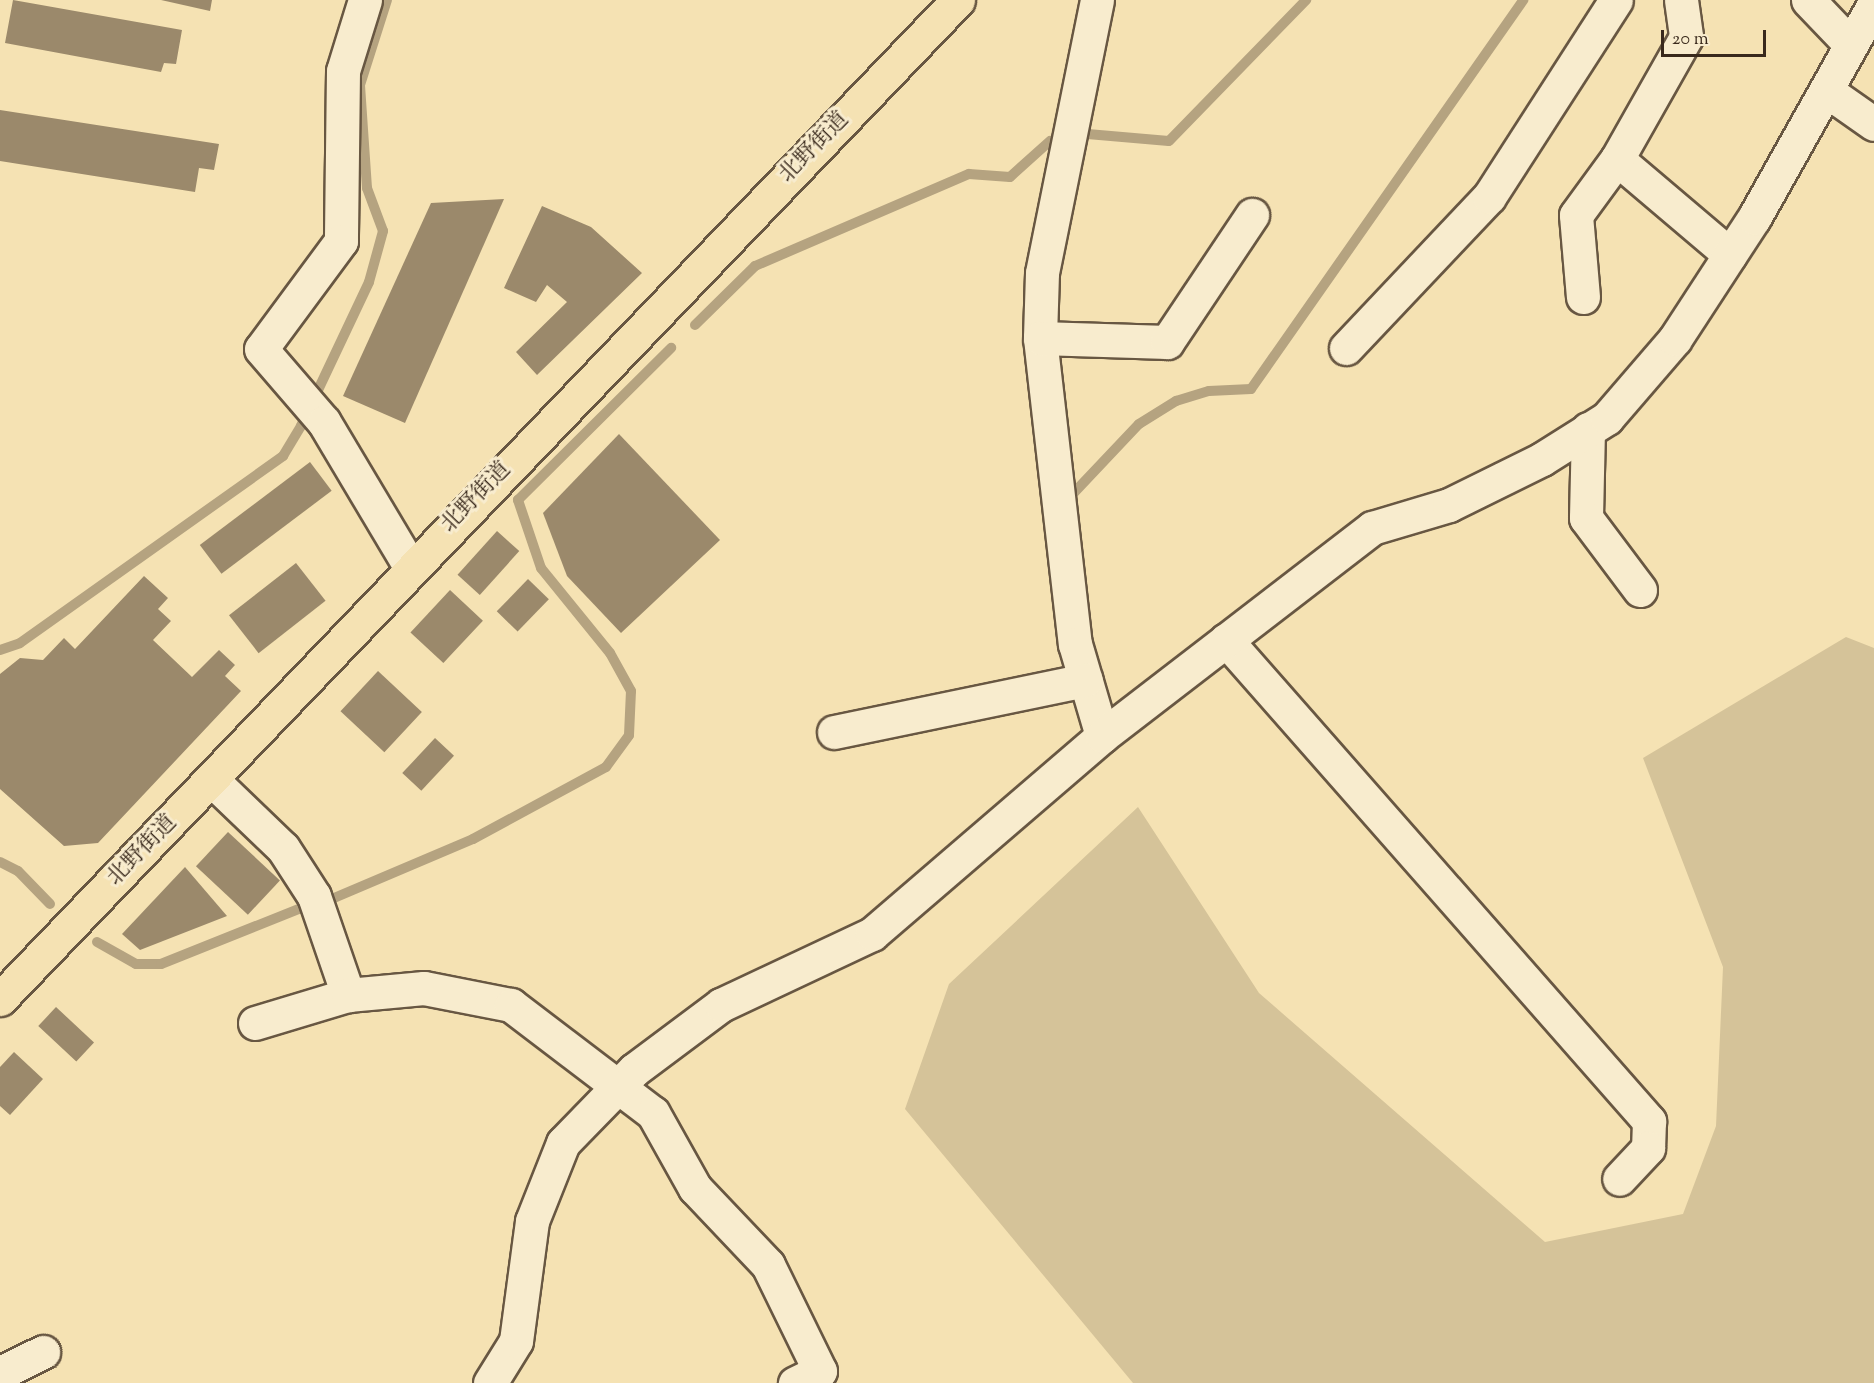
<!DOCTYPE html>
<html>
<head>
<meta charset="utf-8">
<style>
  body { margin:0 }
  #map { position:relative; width:1874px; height:1383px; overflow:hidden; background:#f5e2b3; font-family:"Sorts Mill Goudy","Noto Serif JP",serif }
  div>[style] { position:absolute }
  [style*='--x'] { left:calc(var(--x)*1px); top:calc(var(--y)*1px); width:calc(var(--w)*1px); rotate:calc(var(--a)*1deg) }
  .green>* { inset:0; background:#d5c399 }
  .stream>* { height:10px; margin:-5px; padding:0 5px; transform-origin:5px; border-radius:5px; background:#b5a380 }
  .building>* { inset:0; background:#9b896b; transform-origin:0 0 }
  .roads { filter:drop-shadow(2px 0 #685742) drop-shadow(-2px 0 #685742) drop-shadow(0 2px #685742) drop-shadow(0 -2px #685742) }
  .minor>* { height:33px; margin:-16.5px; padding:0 16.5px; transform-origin:16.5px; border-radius:16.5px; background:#f8ecce }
  .major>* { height:33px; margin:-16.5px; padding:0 16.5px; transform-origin:16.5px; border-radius:16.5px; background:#f5e2b3 }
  span { translate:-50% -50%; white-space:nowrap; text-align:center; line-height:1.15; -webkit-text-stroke:6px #f8ecce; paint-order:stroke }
  .street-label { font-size:22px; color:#39291c }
  .scale { position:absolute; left:1661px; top:30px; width:105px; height:27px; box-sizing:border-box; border:3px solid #39291c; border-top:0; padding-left:8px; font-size:18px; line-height:21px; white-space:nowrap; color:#39291c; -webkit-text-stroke:4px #f8ecce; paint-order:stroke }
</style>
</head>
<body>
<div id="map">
  <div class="green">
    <div style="clip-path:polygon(1846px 637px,1874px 648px,1874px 1383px,1133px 1383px,905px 1109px,949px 984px,1138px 807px,1259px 993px,1545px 1242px,1683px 1214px,1716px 1126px,1723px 967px,1643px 758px)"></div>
  </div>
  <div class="stream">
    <div style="--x:1076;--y:133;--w:93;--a:4.9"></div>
    <div style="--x:1169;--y:141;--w:197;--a:-45.8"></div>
    <div style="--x:695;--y:325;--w:84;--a:-44.5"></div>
    <div style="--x:755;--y:266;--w:233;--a:-23.3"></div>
    <div style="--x:969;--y:174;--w:41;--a:4.2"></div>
    <div style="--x:1010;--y:177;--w:54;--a:-42"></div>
    <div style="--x:1068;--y:499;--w:103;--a:-46.6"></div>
    <div style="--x:1139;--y:424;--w:44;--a:-31.9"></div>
    <div style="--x:1176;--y:401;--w:34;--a:-17"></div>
    <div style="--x:1209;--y:391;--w:42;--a:-2.7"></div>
    <div style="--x:1251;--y:389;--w:475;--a:-55"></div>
    <div style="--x:0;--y:650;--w:21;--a:-19"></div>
    <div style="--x:20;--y:643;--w:323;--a:-35.4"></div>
    <div style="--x:283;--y:456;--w:35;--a:-59"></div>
    <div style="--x:301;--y:426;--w:159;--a:-64.7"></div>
    <div style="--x:369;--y:282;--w:53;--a:-74.6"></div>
    <div style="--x:383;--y:231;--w:46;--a:-110.4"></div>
    <div style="--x:367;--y:188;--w:103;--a:-93.9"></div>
    <div style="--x:360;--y:85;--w:89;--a:-72.4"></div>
    <div style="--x:0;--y:862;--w:20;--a:27"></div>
    <div style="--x:18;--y:871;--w:46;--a:45.9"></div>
    <div style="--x:334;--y:898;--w:151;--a:-23"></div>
    <div style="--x:473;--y:839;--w:151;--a:-28.4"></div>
    <div style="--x:606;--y:767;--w:39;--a:-54"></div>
    <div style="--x:629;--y:735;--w:44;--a:-87.4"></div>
    <div style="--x:631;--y:691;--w:43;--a:-118.9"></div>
    <div style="--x:610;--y:653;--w:109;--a:-129.1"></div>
    <div style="--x:541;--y:568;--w:72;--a:-108.7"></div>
    <div style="--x:518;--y:500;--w:216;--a:-44.8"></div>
    <div style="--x:97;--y:942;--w:45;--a:29.4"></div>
    <div style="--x:136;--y:964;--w:25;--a:0"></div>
    <div style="--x:161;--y:964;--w:156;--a:-21.8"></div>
  </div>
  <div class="building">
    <div style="clip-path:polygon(13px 0,182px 30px,176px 64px,164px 63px,161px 72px,5px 43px)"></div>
    <div style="clip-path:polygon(161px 0,212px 0,210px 11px)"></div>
    <div style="clip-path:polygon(0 110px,219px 144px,214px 170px,199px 168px,195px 192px,0 161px)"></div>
    <div style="clip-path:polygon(504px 199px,405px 423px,343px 396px,431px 203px)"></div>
    <div style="clip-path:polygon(542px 206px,591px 227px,642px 273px,537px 375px,516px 352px,567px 302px,547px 285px,536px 302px,504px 288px)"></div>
    <div style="clip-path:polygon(619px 434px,720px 540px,621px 633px,567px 576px,543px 513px)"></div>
    <div style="left:310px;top:462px;width:36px;height:138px;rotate:53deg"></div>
    <div style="left:497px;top:531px;width:30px;height:59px;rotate:42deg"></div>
    <div style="left:296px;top:563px;width:48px;height:85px;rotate:52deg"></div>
    <div style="clip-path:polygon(144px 576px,168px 598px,158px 609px,171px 621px,153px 640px,192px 677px,219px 650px,235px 665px,225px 676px,241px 691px,98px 843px,64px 846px,0 789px,0 674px,20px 658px,43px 660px,64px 638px,75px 649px)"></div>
    <div style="left:528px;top:579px;width:29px;height:45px;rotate:44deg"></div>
    <div style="left:450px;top:590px;width:45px;height:58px;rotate:43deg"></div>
    <div style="left:378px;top:671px;width:60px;height:55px;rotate:43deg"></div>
    <div style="left:435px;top:738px;width:26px;height:48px;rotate:43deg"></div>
    <div style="left:228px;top:832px;width:71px;height:47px;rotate:43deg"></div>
    <div style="clip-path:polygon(185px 867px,227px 916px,140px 950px,122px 934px)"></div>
    <div style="left:56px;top:1007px;width:52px;height:26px;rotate:43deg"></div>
    <div style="clip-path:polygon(14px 1052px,43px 1079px,10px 1115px,0 1106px,0 1067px)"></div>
  </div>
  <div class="roads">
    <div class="minor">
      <div style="--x:365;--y:0;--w:74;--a:107.2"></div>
      <div style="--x:343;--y:71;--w:170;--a:90.7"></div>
      <div style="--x:341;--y:241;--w:134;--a:126.5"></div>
      <div style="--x:261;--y:349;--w:96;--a:49.2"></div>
      <div style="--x:324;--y:422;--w:170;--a:59.2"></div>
      <div style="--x:1097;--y:0;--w:278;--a:101.4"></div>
      <div style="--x:1042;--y:273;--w:65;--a:91.8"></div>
      <div style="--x:1040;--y:338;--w:308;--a:83.5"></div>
      <div style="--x:1075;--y:644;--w:96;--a:73.6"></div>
      <div style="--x:1681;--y:0;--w:37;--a:82"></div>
      <div style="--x:1686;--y:37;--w:140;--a:119.5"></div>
      <div style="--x:1617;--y:159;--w:148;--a:40.3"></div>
      <div style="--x:1808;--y:0;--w:62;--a:46.3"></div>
      <div style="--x:1827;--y:91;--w:57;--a:35.1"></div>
      <div style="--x:1583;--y:297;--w:82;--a:-94.9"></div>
      <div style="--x:1576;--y:215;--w:69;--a:-53.8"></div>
      <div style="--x:1040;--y:338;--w:127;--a:1.8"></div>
      <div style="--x:1167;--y:342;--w:153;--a:-56.2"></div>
      <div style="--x:1346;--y:348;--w:208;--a:-46.6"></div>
      <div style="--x:1489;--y:197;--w:234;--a:-57.2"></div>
      <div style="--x:1588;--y:429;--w:89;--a:91.3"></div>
      <div style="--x:1586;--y:518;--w:90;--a:53.1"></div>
      <div style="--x:1226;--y:640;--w:641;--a:48.67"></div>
      <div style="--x:1649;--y:1121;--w:27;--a:92"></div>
      <div style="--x:1648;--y:1148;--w:42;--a:133.1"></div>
      <div style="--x:834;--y:732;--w:257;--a:-11.7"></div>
      <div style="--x:212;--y:780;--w:98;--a:43.8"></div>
      <div style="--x:283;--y:848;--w:57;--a:57.1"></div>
      <div style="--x:314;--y:896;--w:105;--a:71"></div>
      <div style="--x:255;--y:1023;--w:97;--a:-16.8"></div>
      <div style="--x:348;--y:995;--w:76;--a:-5.3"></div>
      <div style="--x:424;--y:988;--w:89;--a:11.1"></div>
      <div style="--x:511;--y:1005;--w:178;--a:37.3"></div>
      <div style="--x:653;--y:1113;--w:86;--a:60.8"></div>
      <div style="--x:695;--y:1188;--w:106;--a:46.5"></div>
      <div style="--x:768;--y:1265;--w:118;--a:63.9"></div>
      <div style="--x:820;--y:1371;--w:28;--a:154"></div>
      <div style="--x:0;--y:1373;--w:48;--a:-26"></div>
      <div style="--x:490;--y:1383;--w:49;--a:-58.2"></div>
      <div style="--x:516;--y:1341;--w:121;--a:-82.4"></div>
      <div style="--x:532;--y:1221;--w:84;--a:-68.3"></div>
      <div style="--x:563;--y:1143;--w:102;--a:-45.8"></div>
      <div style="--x:634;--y:1070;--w:109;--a:-36.8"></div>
      <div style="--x:721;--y:1005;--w:167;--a:-25.2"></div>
      <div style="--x:872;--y:934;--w:303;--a:-40.7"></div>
      <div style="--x:1102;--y:736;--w:341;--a:-37.6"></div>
      <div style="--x:1372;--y:528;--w:80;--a:-16.6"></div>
      <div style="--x:1449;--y:505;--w:104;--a:-26.3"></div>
      <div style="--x:1542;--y:459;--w:77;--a:-32.2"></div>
      <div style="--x:1607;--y:418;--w:104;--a:-49.3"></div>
      <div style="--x:1675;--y:339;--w:145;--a:-56.9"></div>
      <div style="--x:1754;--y:218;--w:245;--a:-60.7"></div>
    </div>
    <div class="major">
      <div style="--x:0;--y:999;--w:1384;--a:-46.2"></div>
    </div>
  </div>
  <div class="street-label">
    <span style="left:815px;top:148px;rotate:-46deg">北野街道</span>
    <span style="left:477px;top:498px;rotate:-46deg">北野街道</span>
    <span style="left:143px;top:851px;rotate:-46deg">北野街道</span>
  </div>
  <div class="scale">20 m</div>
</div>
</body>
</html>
